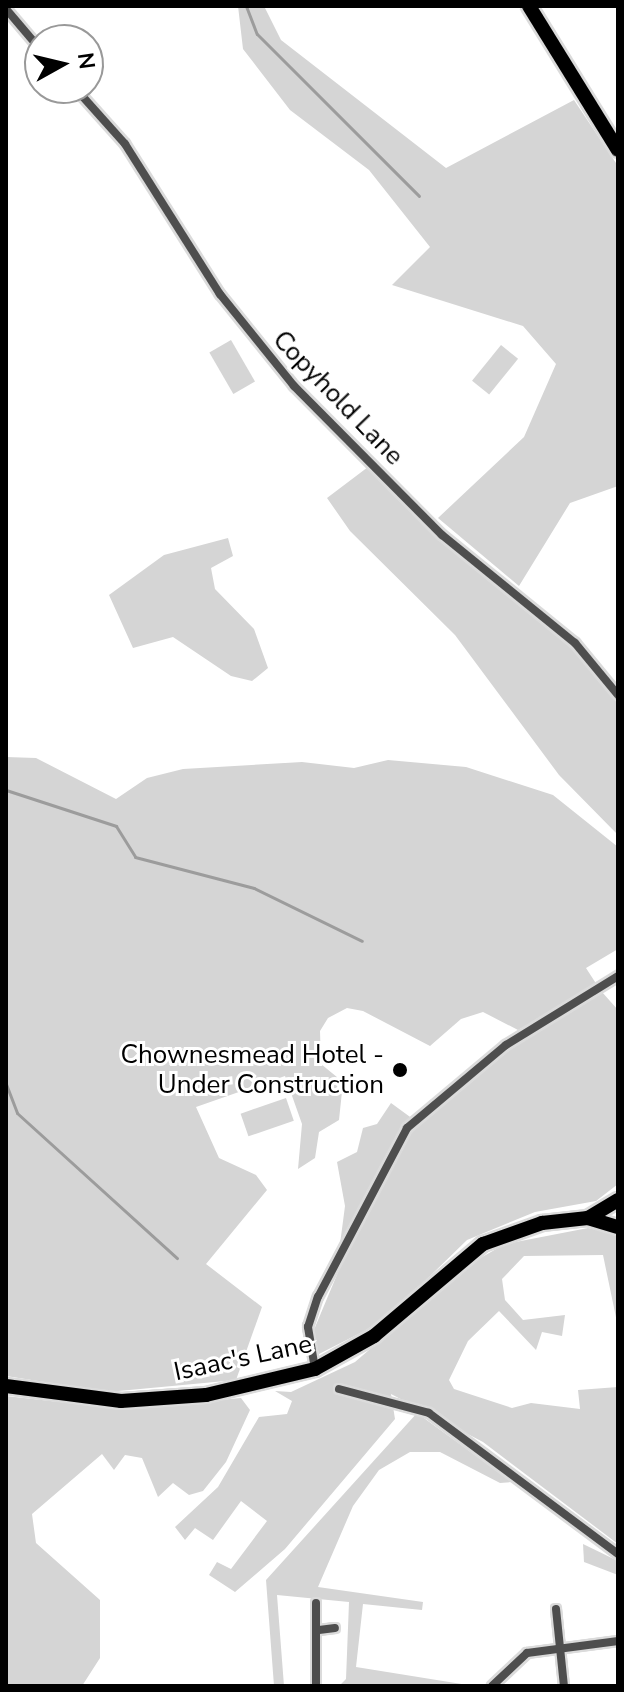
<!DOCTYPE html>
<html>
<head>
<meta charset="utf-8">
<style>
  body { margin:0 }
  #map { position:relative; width:624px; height:1692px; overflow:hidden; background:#fff; font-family:"Nunito Sans",sans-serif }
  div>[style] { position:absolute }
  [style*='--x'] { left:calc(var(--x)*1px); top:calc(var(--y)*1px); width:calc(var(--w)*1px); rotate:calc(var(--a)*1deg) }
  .green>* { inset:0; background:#d5d5d5; transform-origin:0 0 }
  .stream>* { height:3px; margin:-1.5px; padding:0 1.5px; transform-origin:1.5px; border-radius:1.5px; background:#9c9c9c }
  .roads { filter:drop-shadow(2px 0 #dbdbdb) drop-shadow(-2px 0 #dbdbdb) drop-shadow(0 2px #dbdbdb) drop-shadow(0 -2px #dbdbdb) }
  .street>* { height:8px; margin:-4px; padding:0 4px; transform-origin:4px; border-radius:4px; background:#4e4e4e }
  .highway>* { height:14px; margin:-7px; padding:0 7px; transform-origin:7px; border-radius:7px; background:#000 }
  .dots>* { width:22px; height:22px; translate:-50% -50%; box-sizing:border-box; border:4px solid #fff; border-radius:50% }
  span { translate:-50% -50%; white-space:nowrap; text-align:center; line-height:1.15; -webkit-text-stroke:6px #fff; paint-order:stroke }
  .street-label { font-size:26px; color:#000 }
  .poi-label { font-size:26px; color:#000 }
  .right { translate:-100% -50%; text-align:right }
  .frame { position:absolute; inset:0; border:8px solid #000; pointer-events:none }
  .north { position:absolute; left:24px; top:24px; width:80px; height:80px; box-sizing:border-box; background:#fff; border:2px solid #999; border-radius:50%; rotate:82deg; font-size:22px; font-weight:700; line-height:32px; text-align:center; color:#000 }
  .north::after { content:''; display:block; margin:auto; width:28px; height:36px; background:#000; clip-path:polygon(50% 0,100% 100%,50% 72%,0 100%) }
</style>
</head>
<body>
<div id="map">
  <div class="green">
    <div style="clip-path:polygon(238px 6px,264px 6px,281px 40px,446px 168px,574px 100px,618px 166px,618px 486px,570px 503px,519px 586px,438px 518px,524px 437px,556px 364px,523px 326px,392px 285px,430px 247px,369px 170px,290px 110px,243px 49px)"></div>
    <div style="left:231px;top:340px;width:48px;height:25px;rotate:60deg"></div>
    <div style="left:501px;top:345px;width:22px;height:46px;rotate:39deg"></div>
    <div style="clip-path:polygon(368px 467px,571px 646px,618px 704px,618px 835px,559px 775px,455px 635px,350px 531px,327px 498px)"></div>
    <div style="clip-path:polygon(228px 538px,233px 556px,211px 568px,215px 589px,254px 629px,268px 668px,252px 681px,231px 676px,173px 637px,133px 648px,109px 595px,164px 555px)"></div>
    <div style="clip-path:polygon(6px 757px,36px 758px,116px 799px,147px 778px,183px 769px,302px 762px,354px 768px,388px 760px,466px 767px,553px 795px,618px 847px,618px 949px,586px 968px,597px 985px,567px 1003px,518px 1030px,483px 1012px,461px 1019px,430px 1046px,363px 1011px,347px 1008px,328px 1018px,320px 1031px,321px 1064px,343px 1082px,339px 1120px,319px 1132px,315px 1158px,298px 1169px,302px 1124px,285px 1076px,196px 1107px,219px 1158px,256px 1175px,267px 1190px,206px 1264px,262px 1307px,236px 1380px,108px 1392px,6px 1376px)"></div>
    <div style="clip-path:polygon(602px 992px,618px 1010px,618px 1184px,596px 1201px,535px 1212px,467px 1240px,384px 1321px,319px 1354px,313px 1332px,349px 1246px,340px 1244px,345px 1206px,337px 1162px,357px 1152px,363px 1128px,377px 1124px,391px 1103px,417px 1122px,508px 1049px)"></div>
    <div style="left:286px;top:1098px;width:24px;height:48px;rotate:71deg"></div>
    <div style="clip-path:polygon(588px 1228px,618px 1234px,618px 1327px,603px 1255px,524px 1256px,502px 1279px,505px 1300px,523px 1320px,565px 1315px,562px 1336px,542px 1332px,536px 1350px,499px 1311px,468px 1341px,449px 1380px,454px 1389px,512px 1408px,531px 1403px,580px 1409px,578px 1390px,618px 1387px,618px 1544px,483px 1442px,391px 1394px,395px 1419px,285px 1549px,235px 1592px,209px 1575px,217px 1562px,231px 1569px,267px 1521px,241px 1501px,213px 1540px,195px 1528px,185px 1540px,175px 1527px,218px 1487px,259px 1417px,287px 1414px,292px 1401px,275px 1391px,291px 1392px,355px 1362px,468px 1265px,505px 1244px)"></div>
    <div style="clip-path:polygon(6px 1396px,122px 1409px,241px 1398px,250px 1410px,226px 1462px,203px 1491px,189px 1495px,173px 1483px,158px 1497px,142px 1458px,125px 1455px,114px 1470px,102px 1454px,32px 1514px,36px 1543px,100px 1600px,100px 1658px,82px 1686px,6px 1686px)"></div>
    <div style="clip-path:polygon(417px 1413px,512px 1482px,500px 1483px,440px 1452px,410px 1452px,379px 1470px,353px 1506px,318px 1587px,423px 1602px,422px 1610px,363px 1604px,356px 1667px,474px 1686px,339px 1686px,346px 1679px,349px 1602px,277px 1595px,284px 1686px,274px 1686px,266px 1580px)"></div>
    <div style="clip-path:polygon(583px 1544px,618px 1561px,618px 1575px,584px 1562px)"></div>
  </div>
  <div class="stream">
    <div style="--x:246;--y:6;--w:30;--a:69"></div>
    <div style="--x:257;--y:34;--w:229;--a:45"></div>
    <div style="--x:6;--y:790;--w:116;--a:18.1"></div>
    <div style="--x:116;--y:826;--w:36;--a:58"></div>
    <div style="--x:135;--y:857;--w:123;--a:14.6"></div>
    <div style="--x:254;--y:888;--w:120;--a:26.1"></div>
    <div style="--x:6;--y:1084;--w:31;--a:69"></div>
    <div style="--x:17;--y:1113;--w:216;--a:42.2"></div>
  </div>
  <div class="roads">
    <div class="street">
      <div style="--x:6;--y:9;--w:52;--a:49.6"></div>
      <div style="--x:75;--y:88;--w:75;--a:48.2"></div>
      <div style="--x:125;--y:144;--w:178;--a:57.7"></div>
      <div style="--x:220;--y:294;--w:118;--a:51.2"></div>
      <div style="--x:294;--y:386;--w:210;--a:45.2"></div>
      <div style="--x:442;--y:535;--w:171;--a:39.1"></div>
      <div style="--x:575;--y:643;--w:67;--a:50.4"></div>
      <div style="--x:315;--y:1369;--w:43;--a:-99.5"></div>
      <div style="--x:308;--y:1327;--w:32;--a:-72"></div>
      <div style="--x:318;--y:1297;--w:191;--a:-62.2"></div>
      <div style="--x:407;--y:1128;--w:129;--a:-40"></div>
      <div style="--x:506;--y:1045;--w:132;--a:-31.6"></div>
      <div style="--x:339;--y:1389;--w:93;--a:14.9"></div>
      <div style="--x:429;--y:1413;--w:236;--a:36.7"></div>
      <div style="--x:556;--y:1609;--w:77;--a:84.1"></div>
      <div style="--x:319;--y:1630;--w:16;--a:-7"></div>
      <div style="--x:316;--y:1686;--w:83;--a:-90"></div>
      <div style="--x:492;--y:1686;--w:48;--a:-43.3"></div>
      <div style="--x:527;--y:1653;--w:92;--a:-7.5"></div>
    </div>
    <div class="highway">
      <div style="--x:529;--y:6;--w:169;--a:58.3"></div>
      <div style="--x:588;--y:1218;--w:31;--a:17"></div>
      <div style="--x:6;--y:1386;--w:116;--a:7.4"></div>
      <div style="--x:121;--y:1401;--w:85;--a:-4"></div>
      <div style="--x:206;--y:1395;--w:112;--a:-13.4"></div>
      <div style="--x:315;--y:1369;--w:68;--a:-29.2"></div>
      <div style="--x:374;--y:1336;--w:143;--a:-40.2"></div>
      <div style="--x:483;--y:1244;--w:63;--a:-19.6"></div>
      <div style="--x:542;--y:1223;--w:46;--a:-6.2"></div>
      <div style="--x:588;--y:1218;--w:35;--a:-31"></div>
    </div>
  </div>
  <div class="dots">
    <div style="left:400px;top:1070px;background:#000"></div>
  </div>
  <div class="street-label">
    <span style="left:338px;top:398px;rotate:46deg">Copyhold Lane</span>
    <span style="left:243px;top:1358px;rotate:-12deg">Isaac's Lane</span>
  </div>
  <div class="poi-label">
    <span class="right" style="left:384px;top:1070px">Chownesmead Hotel -<br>Under Construction</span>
  </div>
  <div class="frame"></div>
  <div class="north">N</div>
</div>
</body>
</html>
